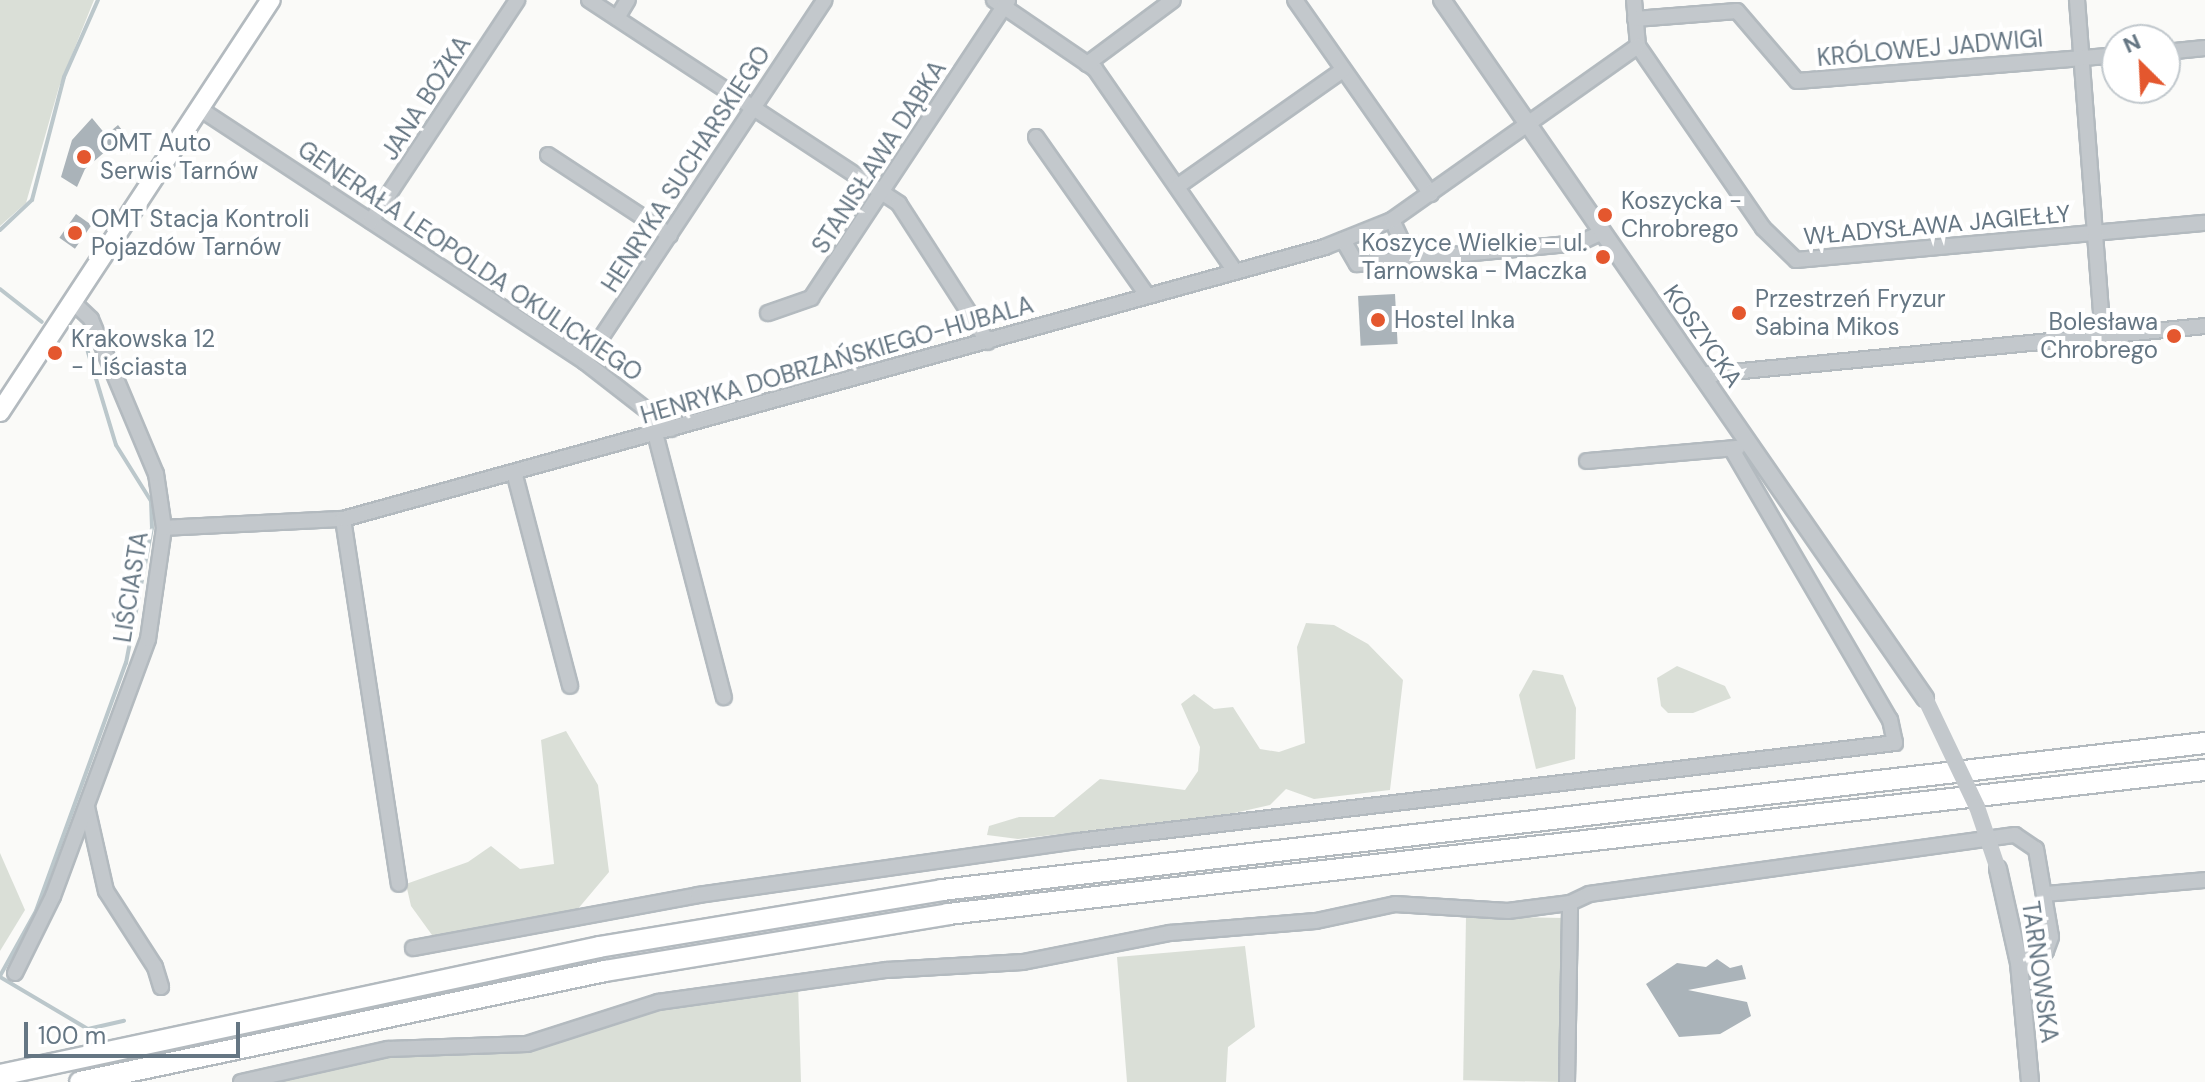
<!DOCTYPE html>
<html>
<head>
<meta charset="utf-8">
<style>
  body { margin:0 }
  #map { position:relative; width:2205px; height:1082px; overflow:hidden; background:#fafaf8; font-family:"DM Sans",sans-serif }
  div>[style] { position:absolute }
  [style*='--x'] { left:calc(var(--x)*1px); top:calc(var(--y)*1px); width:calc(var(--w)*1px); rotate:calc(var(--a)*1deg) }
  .green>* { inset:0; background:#dadfd7; transform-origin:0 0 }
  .stream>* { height:4px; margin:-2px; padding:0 2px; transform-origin:2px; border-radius:2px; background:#bbc7cb }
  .building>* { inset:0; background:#aab3b9; transform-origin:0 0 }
  .roads { filter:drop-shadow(2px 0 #b3babf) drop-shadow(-2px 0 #b3babf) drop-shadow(0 2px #b3babf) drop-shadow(0 -2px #b3babf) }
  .minor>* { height:14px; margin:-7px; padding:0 7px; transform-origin:7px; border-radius:7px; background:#c3c8cc }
  .tertiary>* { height:16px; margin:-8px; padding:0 8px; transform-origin:8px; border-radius:8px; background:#c3c8cc }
  .secondary>* { height:18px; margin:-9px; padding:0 9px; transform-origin:9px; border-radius:9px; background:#fff }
  .primary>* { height:20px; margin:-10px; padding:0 10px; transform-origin:10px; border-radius:10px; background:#fff }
  .tertiary-bridge>* { height:16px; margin:-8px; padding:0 8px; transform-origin:8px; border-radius:8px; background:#c3c8cc }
  .dots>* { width:22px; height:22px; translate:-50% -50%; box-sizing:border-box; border:4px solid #fff; border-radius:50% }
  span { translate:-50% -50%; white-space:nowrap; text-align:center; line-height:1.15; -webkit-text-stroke:8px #fff; paint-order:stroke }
  .street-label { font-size:24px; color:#657683 }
  .poi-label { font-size:24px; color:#657683 }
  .left { translate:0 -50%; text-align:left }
  .right { translate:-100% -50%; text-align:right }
  .north { position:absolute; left:2101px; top:24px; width:80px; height:80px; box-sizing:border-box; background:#fff; border:2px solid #c1c8cd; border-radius:50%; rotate:336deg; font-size:22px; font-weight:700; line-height:32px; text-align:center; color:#657683 }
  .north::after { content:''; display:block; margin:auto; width:28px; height:36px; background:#e4572e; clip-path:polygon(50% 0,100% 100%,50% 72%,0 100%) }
  .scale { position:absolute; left:24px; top:1022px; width:216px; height:36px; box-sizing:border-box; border:4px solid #657683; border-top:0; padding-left:10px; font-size:24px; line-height:28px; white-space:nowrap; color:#657683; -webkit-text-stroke:6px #fff; paint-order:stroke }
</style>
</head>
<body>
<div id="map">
  <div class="green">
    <div style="clip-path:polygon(0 0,94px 0,59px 87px,26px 203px,0 226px)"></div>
    <div style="clip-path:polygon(1306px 623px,1334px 625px,1368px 644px,1403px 680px,1390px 790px,1314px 799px,1286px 789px,1270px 805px,1230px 814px,1018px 839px,987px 835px,989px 826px,1019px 817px,1054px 817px,1100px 779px,1185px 790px,1198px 771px,1200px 747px,1181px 704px,1194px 694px,1214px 709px,1233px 707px,1260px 749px,1279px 752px,1305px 743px,1297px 647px)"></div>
    <div style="clip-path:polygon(1677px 666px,1725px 686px,1731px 698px,1693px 713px,1668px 713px,1661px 706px,1657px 678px)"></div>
    <div style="clip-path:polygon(1533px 670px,1563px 675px,1576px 708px,1575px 759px,1536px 769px,1519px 695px)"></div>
    <div style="clip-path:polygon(566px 731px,598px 785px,609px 872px,577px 910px,443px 938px,432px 935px,411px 906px,406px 884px,468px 862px,491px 846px,520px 869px,554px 864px,541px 740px)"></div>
    <div style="clip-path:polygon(0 853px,25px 910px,0 951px)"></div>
    <div style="left:1563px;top:918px;width:164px;height:97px;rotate:91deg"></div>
    <div style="clip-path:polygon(1245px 946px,1255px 1027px,1228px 1047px,1226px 1082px,1127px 1082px,1117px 957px)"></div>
    <div style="clip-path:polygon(798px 983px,801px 1082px,247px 1082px,345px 1059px,506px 1046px,620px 1016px)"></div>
  </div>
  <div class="stream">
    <div style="--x:0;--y:230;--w:44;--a:-43.2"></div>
    <div style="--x:32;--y:200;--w:127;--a:-75.4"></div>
    <div style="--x:64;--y:77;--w:84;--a:-66.2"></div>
    <div style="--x:0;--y:289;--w:53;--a:38.2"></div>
    <div style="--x:0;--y:976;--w:74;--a:-61"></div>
    <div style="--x:36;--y:911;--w:264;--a:-70.1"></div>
    <div style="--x:126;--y:663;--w:137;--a:-79.1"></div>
    <div style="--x:152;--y:528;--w:27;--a:-92"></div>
    <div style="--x:151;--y:501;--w:66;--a:-122"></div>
    <div style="--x:116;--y:445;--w:114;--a:-106.8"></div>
    <div style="--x:83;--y:336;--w:9;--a:-167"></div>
    <div style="--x:0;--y:977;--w:102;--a:30.6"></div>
    <div style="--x:88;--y:1029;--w:37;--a:-13"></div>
  </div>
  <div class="building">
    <div style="clip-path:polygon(92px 118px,106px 135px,118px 125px,130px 140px,119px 150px,114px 144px,85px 169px,77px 187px,61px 177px,72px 140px)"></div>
    <div style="left:76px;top:214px;width:19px;height:29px;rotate:35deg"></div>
    <div style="left:1395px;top:294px;width:50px;height:37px;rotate:87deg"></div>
    <div style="clip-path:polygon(1717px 959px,1730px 968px,1742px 965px,1746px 979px,1688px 990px,1747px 1002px,1751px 1016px,1720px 1034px,1679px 1037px,1646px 984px,1677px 963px,1706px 967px)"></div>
  </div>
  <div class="roads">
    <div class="minor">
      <div style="--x:589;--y:0;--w:371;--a:33.3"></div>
      <div style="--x:899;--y:204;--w:164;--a:57.2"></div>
      <div style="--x:994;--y:0;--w:122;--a:34.3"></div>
      <div style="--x:1095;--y:69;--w:246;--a:55.3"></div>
      <div style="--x:1295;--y:0;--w:237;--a:55"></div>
      <div style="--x:1634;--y:0;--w:46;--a:85"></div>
      <div style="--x:1638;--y:46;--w:221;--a:55.5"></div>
      <div style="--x:1763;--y:228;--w:46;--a:44.1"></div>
      <div style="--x:1796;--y:260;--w:411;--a:-5.2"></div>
      <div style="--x:2077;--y:0;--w:336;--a:85.6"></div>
      <div style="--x:617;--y:18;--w:21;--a:-59"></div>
      <div style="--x:1635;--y:19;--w:102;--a:-4.5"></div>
      <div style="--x:1737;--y:11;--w:92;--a:49.4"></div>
      <div style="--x:1797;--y:81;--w:321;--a:-4.6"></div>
      <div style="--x:2165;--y:52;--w:40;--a:-5.7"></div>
      <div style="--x:1087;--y:64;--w:107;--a:-36.7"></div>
      <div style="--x:200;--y:109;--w:461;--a:33.3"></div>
      <div style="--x:585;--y:362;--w:109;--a:37.9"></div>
      <div style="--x:1036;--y:137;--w:193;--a:54.9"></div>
      <div style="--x:548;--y:155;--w:146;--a:33.3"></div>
      <div style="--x:1178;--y:186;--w:202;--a:-35.1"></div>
      <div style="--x:1392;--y:220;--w:41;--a:65.3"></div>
      <div style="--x:371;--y:221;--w:265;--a:-56.5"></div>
      <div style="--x:1343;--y:240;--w:28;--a:60"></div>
      <div style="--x:1357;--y:264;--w:223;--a:-5.4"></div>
      <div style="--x:1579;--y:243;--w:26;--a:-25"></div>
      <div style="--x:768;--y:313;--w:46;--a:-19.2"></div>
      <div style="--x:811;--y:298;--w:357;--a:-56.5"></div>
      <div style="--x:585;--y:362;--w:434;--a:-56.5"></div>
      <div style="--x:1701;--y:375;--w:506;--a:-5.55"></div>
      <div style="--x:655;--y:433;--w:273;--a:75.4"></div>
      <div style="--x:1587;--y:461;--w:151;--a:-5"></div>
      <div style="--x:514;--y:472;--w:221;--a:75.3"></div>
      <div style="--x:343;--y:519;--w:369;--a:81.3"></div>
      <div style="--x:164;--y:528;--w:179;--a:-2.9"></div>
      <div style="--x:343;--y:519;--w:1019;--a:-15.48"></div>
      <div style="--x:1325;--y:247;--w:72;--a:-21.9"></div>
      <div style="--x:1392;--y:220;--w:301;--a:-35.3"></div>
      <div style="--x:87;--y:807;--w:86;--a:77.3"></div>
      <div style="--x:106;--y:891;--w:90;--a:57.2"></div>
      <div style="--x:155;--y:967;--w:21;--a:73"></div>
      <div style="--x:2045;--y:894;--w:161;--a:-5"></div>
      <div style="--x:413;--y:948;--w:290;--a:-10.5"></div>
      <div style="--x:698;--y:895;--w:384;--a:-8.1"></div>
      <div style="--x:1078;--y:841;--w:823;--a:-6.84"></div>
      <div style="--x:1895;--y:743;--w:24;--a:-102"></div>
      <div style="--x:1890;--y:720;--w:313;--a:-120.3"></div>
      <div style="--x:15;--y:973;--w:86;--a:-63.7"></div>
      <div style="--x:53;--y:896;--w:274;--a:-69.7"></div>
      <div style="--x:148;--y:639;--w:112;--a:-81.8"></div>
      <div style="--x:164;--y:528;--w:55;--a:-98.4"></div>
      <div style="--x:156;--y:474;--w:168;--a:-112.8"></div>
      <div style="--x:91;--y:319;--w:25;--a:-137"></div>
      <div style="--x:241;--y:1082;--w:151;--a:-12.7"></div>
      <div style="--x:388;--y:1049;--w:139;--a:-2.1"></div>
      <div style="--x:527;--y:1044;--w:138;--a:-17.8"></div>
      <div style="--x:658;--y:1002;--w:231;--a:-8"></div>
      <div style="--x:887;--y:970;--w:136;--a:-3.4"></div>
      <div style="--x:1023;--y:962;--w:150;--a:-11.2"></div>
      <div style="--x:1170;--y:933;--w:146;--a:-4.7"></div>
      <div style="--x:1316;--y:921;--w:81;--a:-12.1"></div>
      <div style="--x:1395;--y:904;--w:113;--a:3.5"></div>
      <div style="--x:1508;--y:911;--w:63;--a:-7.4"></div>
      <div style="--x:1567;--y:1082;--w:179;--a:-89"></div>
      <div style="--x:1570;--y:903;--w:21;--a:-25"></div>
      <div style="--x:1589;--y:894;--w:430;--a:-7.9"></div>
      <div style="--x:2015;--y:835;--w:25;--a:34"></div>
      <div style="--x:2036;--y:849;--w:89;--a:80.3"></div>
      <div style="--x:2051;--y:937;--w:15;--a:110"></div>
      <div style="--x:2046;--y:951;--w:30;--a:156"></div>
    </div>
    <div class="tertiary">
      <div style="--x:1442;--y:0;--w:849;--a:55.32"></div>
      <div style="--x:1998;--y:869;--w:96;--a:77.4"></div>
      <div style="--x:2019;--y:963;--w:120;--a:84.7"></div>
    </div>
    <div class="secondary">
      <div style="--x:0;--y:412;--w:493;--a:-56.7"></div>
    </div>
    <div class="primary">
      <div style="--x:0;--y:1075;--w:613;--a:-12.06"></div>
      <div style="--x:599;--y:947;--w:348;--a:-9.4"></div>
      <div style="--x:942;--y:890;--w:1272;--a:-6.64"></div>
      <div style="--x:80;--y:1082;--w:537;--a:-11.94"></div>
      <div style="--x:605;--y:971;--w:348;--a:-9.4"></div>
      <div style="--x:948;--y:914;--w:1265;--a:-6.54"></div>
    </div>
  </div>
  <div class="tertiary-bridge">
    <div style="--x:1925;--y:698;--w:121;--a:64.5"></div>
    <div style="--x:1977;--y:807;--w:65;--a:71.3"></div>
  </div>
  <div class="dots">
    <div style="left:84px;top:157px;background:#e4572e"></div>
    <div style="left:1605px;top:215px;background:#e4572e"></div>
    <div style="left:75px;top:233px;background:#e4572e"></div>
    <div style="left:1603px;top:257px;background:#e4572e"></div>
    <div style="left:1739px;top:313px;background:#e4572e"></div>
    <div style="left:1378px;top:320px;background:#e4572e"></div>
    <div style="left:2174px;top:336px;background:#e4572e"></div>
    <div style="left:55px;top:353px;background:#e4572e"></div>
  </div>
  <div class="street-label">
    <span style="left:1930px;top:48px;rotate:-5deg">KRÓLOWEJ JADWIGI</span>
    <span style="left:426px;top:98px;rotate:-57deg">JANA BOŻKA</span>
    <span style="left:879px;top:157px;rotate:-57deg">STANISŁAWA DĄBKA</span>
    <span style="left:686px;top:169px;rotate:-57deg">HENRYKA SUCHARSKIEGO</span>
    <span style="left:1937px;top:225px;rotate:-5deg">WŁADYSŁAWA JAGIEŁŁY</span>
    <span style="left:470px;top:261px;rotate:34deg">GENERAŁA LEOPOLDA OKULICKIEGO</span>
    <span style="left:1703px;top:336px;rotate:55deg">KOSZYCKA</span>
    <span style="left:837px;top:360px;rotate:-16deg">HENRYKA DOBRZAŃSKIEGO-HUBALA</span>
    <span style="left:131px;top:587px;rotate:-81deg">LIŚCIASTA</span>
    <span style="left:2040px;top:972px;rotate:82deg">TARNOWSKA</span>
  </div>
  <div class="poi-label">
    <span class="left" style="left:100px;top:157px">OMT Auto<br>Serwis Tarnów</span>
    <span class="left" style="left:1621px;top:215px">Koszycka -<br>Chrobrego</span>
    <span class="left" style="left:91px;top:233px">OMT Stacja Kontroli<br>Pojazdów Tarnów</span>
    <span class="right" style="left:1587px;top:257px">Koszyce Wielkie - ul.<br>Tarnowska - Maczka</span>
    <span class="left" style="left:1755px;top:313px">Przestrzeń Fryzur<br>Sabina Mikos</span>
    <span class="left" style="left:1394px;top:320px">Hostel Inka</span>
    <span class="right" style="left:2158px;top:336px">Bolesława<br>Chrobrego</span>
    <span class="left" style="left:71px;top:353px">Krakowska 12<br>- Liściasta</span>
  </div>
  <div class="north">N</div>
  <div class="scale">100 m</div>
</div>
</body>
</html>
